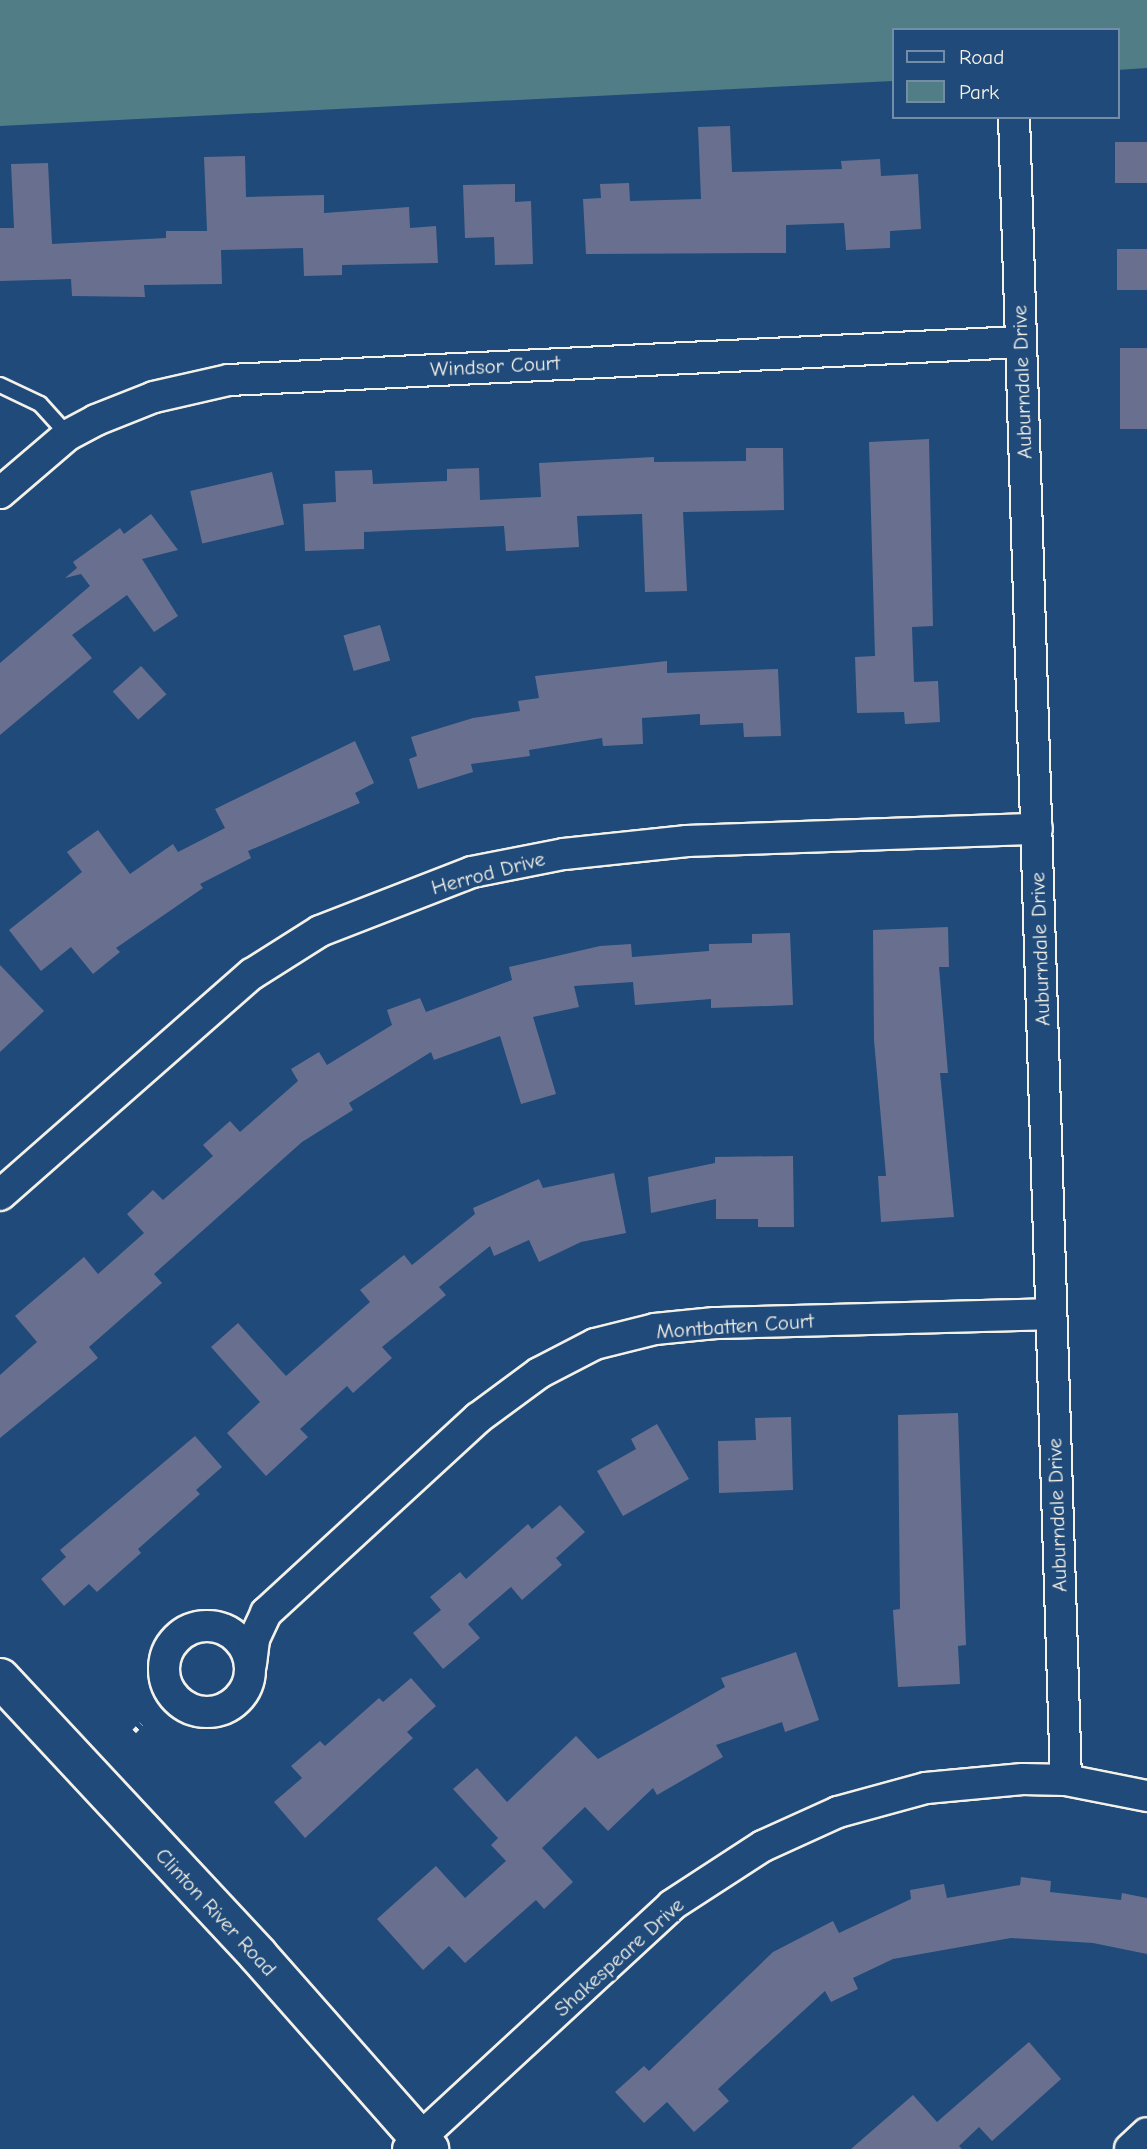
<!DOCTYPE html>
<html>
<head>
<meta charset="utf-8">
<style>
  body { margin:0 }
  #map { position:relative; width:1147px; height:2149px; overflow:hidden; background:#1f4a7a; font-family:"Comic Neue",sans-serif }
  div>[style] { position:absolute }
  [style*='--x'] { left:calc(var(--x)*1px); top:calc(var(--y)*1px); width:calc(var(--w)*1px); rotate:calc(var(--a)*1deg) }
  .green>* { inset:0; background:#507d86 }
  .building>* { inset:0; background:#69708f; transform-origin:0 0 }
  .path>* { height:4.5px; margin-top:-2.25px; transform-origin:0; background:repeating-linear-gradient(90deg,#f4f1e8 0 5px,transparent 0 10px) }
  .roads { filter:drop-shadow(2px 0 #f4f1e8) drop-shadow(-2px 0 #f4f1e8) drop-shadow(0 2px #f4f1e8) drop-shadow(0 -2px #f4f1e8) }
  .lane>* { height:14px; margin:-7px; padding:0 7px; transform-origin:7px; border-radius:7px; background:#1f4a7a }
  .street>* { height:30px; margin:-15px; padding:0 15px; transform-origin:15px; border-radius:15px; background:#1f4a7a }
  .street>.ring { margin:-15px; padding:0; box-sizing:content-box; background:none; border:30px solid #1f4a7a; border-radius:50% }
  .secondary>* { height:38px; margin:-19px; padding:0 19px; transform-origin:19px; border-radius:19px; background:#1f4a7a }
  span { translate:-50% -50%; white-space:nowrap; text-align:center; line-height:1.15; -webkit-text-stroke:7px #1f4a7a; paint-order:stroke }
  .street-label { font-size:21px; color:#f4f1e8 }
  .legend { position:absolute; left:892px; top:28px; width:228px; height:91px; box-sizing:border-box; background:#1f4a7a; border:2px solid #748da6; margin:0; padding:9px 12px; list-style:none; font-size:21px; color:#f4f1e8 }
  .legend li { display:flex; align-items:center; gap:14px; height:35px }
  .legend b { width:35px; border:2px solid #748da6 }
</style>
</head>
<body>
<div id="map">
  <div class="green">
    <div style="clip-path:polygon(0 0,1147px 0,1147px 68px,1117px 70px,1117px 30px,893px 30px,893px 81px,0 126px)"></div>
  </div>
  <div class="building">
    <div style="clip-path:polygon(730px 126px,732px 172px,842px 169px,841px 161px,880px 159px,881px 176px,918px 174px,921px 229px,890px 231px,890px 248px,846px 250px,844px 223px,786px 225px,786px 253px,586px 254px,583px 199px,601px 198px,600px 184px,629px 183px,630px 201px,701px 199px,698px 127px)"></div>
    <div style="left:1147px;top:142px;width:41px;height:32px;rotate:90deg"></div>
    <div style="clip-path:polygon(245px 156px,246px 197px,324px 195px,324px 213px,409px 207px,410px 228px,436px 226px,438px 263px,342px 265px,342px 275px,304px 276px,303px 248px,221px 250px,222px 284px,144px 285px,145px 297px,72px 296px,71px 279px,0 281px,0 228px,14px 228px,11px 164px,48px 163px,52px 244px,166px 238px,166px 231px,207px 231px,204px 157px)"></div>
    <div style="clip-path:polygon(515px 184px,515px 202px,531px 201px,533px 264px,495px 265px,494px 237px,465px 238px,463px 185px)"></div>
    <div style="left:1147px;top:249px;width:41px;height:30px;rotate:90deg"></div>
    <div style="left:1147px;top:348px;width:81px;height:27px;rotate:90deg"></div>
    <div style="clip-path:polygon(929px 439px,933px 626px,912px 627px,914px 682px,938px 681px,940px 722px,905px 724px,904px 712px,857px 713px,855px 657px,875px 656px,869px 442px)"></div>
    <div style="clip-path:polygon(746px 448px,783px 448px,784px 510px,683px 512px,687px 591px,645px 592px,642px 514px,577px 516px,579px 547px,506px 551px,504px 526px,364px 532px,364px 549px,305px 551px,303px 504px,336px 502px,335px 471px,372px 470px,373px 484px,447px 481px,447px 469px,479px 468px,480px 500px,541px 497px,539px 463px,654px 457px,654px 462px,746px 461px)"></div>
    <div style="left:272px;top:472px;width:54px;height:84px;rotate:77deg"></div>
    <div style="clip-path:polygon(151px 514px,178px 550px,142px 559px,178px 616px,154px 632px,127px 595px,72px 635px,92px 658px,0 735px,0 663px,90px 586px,81px 574px,65px 578px,77px 568px,73px 562px,120px 528px,124px 534px)"></div>
    <div style="left:380px;top:625px;width:37px;height:38px;rotate:74deg"></div>
    <div style="clip-path:polygon(667px 661px,667px 673px,778px 669px,781px 736px,744px 737px,743px 723px,700px 725px,700px 714px,642px 718px,643px 744px,603px 746px,602px 738px,529px 750px,530px 756px,471px 764px,473px 772px,418px 789px,409px 759px,417px 756px,411px 737px,473px 718px,520px 711px,518px 701px,539px 698px,535px 676px)"></div>
    <div style="left:141px;top:666px;width:38px;height:38px;rotate:48deg"></div>
    <div style="clip-path:polygon(355px 741px,374px 783px,355px 793px,360px 803px,248px 851px,251px 858px,200px 884px,203px 888px,116px 948px,120px 952px,93px 974px,71px 947px,41px 971px,9px 930px,82px 872px,67px 852px,98px 830px,130px 874px,173px 844px,178px 852px,225px 828px,215px 809px)"></div>
    <div style="clip-path:polygon(948px 927px,949px 967px,939px 967px,948px 1073px,940px 1073px,954px 1217px,881px 1222px,878px 1176px,886px 1176px,874px 1040px,873px 930px)"></div>
    <div style="clip-path:polygon(790px 933px,793px 1005px,711px 1008px,711px 999px,635px 1005px,633px 982px,574px 986px,579px 1007px,533px 1017px,556px 1094px,521px 1104px,500px 1036px,434px 1060px,431px 1052px,349px 1103px,353px 1110px,302px 1142px,154px 1274px,162px 1283px,89px 1347px,98px 1358px,0 1438px,0 1375px,37px 1342px,15px 1316px,84px 1257px,98px 1274px,144px 1233px,127px 1214px,153px 1190px,163px 1200px,213px 1156px,203px 1145px,230px 1121px,240px 1132px,298px 1081px,291px 1069px,319px 1052px,327px 1065px,392px 1025px,387px 1010px,420px 998px,426px 1012px,512px 980px,509px 967px,600px 946px,631px 944px,632px 957px,709px 951px,709px 944px,752px 943px,752px 934px)"></div>
    <div style="clip-path:polygon(0 965px,44px 1011px,0 1052px)"></div>
    <div style="clip-path:polygon(793px 1156px,794px 1227px,758px 1227px,758px 1219px,716px 1219px,716px 1199px,651px 1213px,648px 1177px,715px 1163px,715px 1157px)"></div>
    <div style="clip-path:polygon(614px 1173px,626px 1233px,581px 1242px,539px 1262px,529px 1240px,494px 1256px,490px 1246px,439px 1287px,446px 1295px,382px 1347px,392px 1358px,353px 1393px,347px 1386px,300px 1429px,308px 1437px,266px 1476px,227px 1433px,260px 1402px,211px 1347px,238px 1323px,286px 1376px,370px 1302px,360px 1290px,404px 1255px,412px 1265px,475px 1214px,473px 1208px,539px 1179px,543px 1188px)"></div>
    <div style="clip-path:polygon(958px 1413px,966px 1645px,958px 1646px,960px 1684px,898px 1687px,893px 1610px,900px 1609px,898px 1415px)"></div>
    <div style="clip-path:polygon(791px 1417px,793px 1490px,719px 1493px,718px 1441px,756px 1440px,755px 1418px)"></div>
    <div style="clip-path:polygon(657px 1424px,689px 1479px,623px 1516px,597px 1471px,636px 1449px,631px 1439px)"></div>
    <div style="clip-path:polygon(195px 1436px,222px 1467px,196px 1490px,200px 1494px,138px 1549px,141px 1553px,97px 1592px,89px 1584px,64px 1606px,41px 1579px,66px 1557px,60px 1550px)"></div>
    <div style="clip-path:polygon(560px 1505px,585px 1532px,556px 1558px,562px 1565px,522px 1600px,511px 1587px,468px 1624px,480px 1638px,443px 1669px,413px 1633px,441px 1610px,430px 1597px,460px 1572px,466px 1579px,528px 1524px,532px 1529px)"></div>
    <div style="clip-path:polygon(796px 1652px,819px 1720px,785px 1732px,782px 1722px,716px 1745px,723px 1757px,657px 1795px,653px 1788px,608px 1831px,585px 1807px,542px 1848px,573px 1882px,544px 1909px,536px 1900px,465px 1963px,449px 1946px,423px 1970px,377px 1919px,436px 1866px,465px 1898px,506px 1861px,491px 1845px,498px 1838px,453px 1789px,477px 1768px,507px 1802px,576px 1736px,598px 1759px,725px 1687px,721px 1678px)"></div>
    <div style="clip-path:polygon(411px 1678px,436px 1706px,407px 1732px,413px 1738px,305px 1838px,274px 1802px,302px 1778px,291px 1766px,320px 1741px,325px 1746px,379px 1698px,383px 1702px)"></div>
    <div style="clip-path:polygon(1021px 1877px,1051px 1881px,1050px 1892px,1121px 1900px,1122px 1893px,1147px 1898px,1147px 1954px,1093px 1943px,1011px 1938px,893px 1959px,853px 1978px,858px 1989px,831px 2002px,825px 1991px,718px 2089px,729px 2101px,694px 2132px,667px 2102px,644px 2123px,615px 2092px,644px 2066px,649px 2071px,773px 1952px,833px 1921px,839px 1933px,911px 1899px,910px 1890px,944px 1884px,947px 1898px,1020px 1885px)"></div>
    <div style="clip-path:polygon(1029px 2042px,1061px 2079px,992px 2141px,979px 2127px,959px 2146px,962px 2149px,851px 2149px,913px 2095px,937px 2122px)"></div>
  </div>
  <div class="path">
    <div style="--x:134;--y:1731;--w:10;--a:-45"></div>
  </div>
  <div class="roads">
    <div class="lane">
      <div style="--x:0;--y:385;--w:44;--a:25.4"></div>
      <div style="--x:40;--y:404;--w:42;--a:47.9"></div>
    </div>
    <div class="street">
      <div style="--x:1014;--y:117;--w:1664;--a:88.21"></div>
      <div style="--x:0;--y:493;--w:89;--a:-40.5"></div>
      <div style="--x:68;--y:435;--w:32;--a:-28"></div>
      <div style="--x:96;--y:420;--w:62;--a:-21.6"></div>
      <div style="--x:154;--y:397;--w:77;--a:-12.8"></div>
      <div style="--x:229;--y:380;--w:793;--a:-2.75"></div>
      <div style="--x:0;--y:1195;--w:335;--a:-41.3"></div>
      <div style="--x:252;--y:974;--w:80;--a:-32.3"></div>
      <div style="--x:320;--y:931;--w:163;--a:-21.2"></div>
      <div style="--x:472;--y:872;--w:94;--a:-11.1"></div>
      <div style="--x:564;--y:854;--w:124;--a:-6"></div>
      <div style="--x:687;--y:841;--w:350;--a:-2"></div>
      <div class="ring" style="left:164px;top:1626px;width:56px;height:56px"></div>
      <div style="--x:251;--y:1664;--w:25;--a:-83"></div>
      <div style="--x:254;--y:1639;--w:29;--a:-65"></div>
      <div style="--x:266;--y:1613;--w:288;--a:-42.6"></div>
      <div style="--x:478;--y:1418;--w:76;--a:-36.4"></div>
      <div style="--x:539;--y:1373;--w:63;--a:-27.4"></div>
      <div style="--x:595;--y:1344;--w:62;--a:-14"></div>
      <div style="--x:655;--y:1329;--w:60;--a:-5.7"></div>
      <div style="--x:715;--y:1323;--w:336;--a:-1.5"></div>
      <div style="--x:408;--y:2149;--w:359;--a:-42.7"></div>
      <div style="--x:672;--y:1905;--w:108;--a:-33"></div>
      <div style="--x:763;--y:1846;--w:82;--a:-24.4"></div>
      <div style="--x:838;--y:1812;--w:91;--a:-15.3"></div>
      <div style="--x:926;--y:1788;--w:97;--a:-5.3"></div>
      <div style="--x:1023;--y:1779;--w:43;--a:1.3"></div>
      <div style="--x:1066;--y:1780;--w:83;--a:11.2"></div>
      <div style="--x:1130;--y:2149;--w:23;--a:-43"></div>
    </div>
    <div class="secondary">
      <div style="--x:0;--y:1678;--w:379;--a:47"></div>
      <div style="--x:258;--y:1955;--w:259;--a:48.6"></div>
    </div>
  </div>
  <div class="street-label">
    <span style="left:495px;top:366px;rotate:-3deg">Windsor Court</span>
    <span style="left:1022px;top:382px;rotate:-92deg">Auburndale Drive</span>
    <span style="left:488px;top:873px;rotate:-15deg">Herrod Drive</span>
    <span style="left:1040px;top:949px;rotate:-92deg">Auburndale Drive</span>
    <span style="left:735px;top:1326px;rotate:-4deg">Montbatten Court</span>
    <span style="left:1057px;top:1515px;rotate:-92deg">Auburndale Drive</span>
    <span style="left:216px;top:1912px;rotate:47deg">Clinton River Road</span>
    <span style="left:619px;top:1957px;rotate:-42deg">Shakespeare Drive</span>
  </div>
  <ul class="legend">
  <li><b style="height:9px;background:#1f4a7a"></b>Road</li>
  <li><b style="height:19px;background:#507d86"></b>Park</li>
  </ul>
</div>
</body>
</html>
